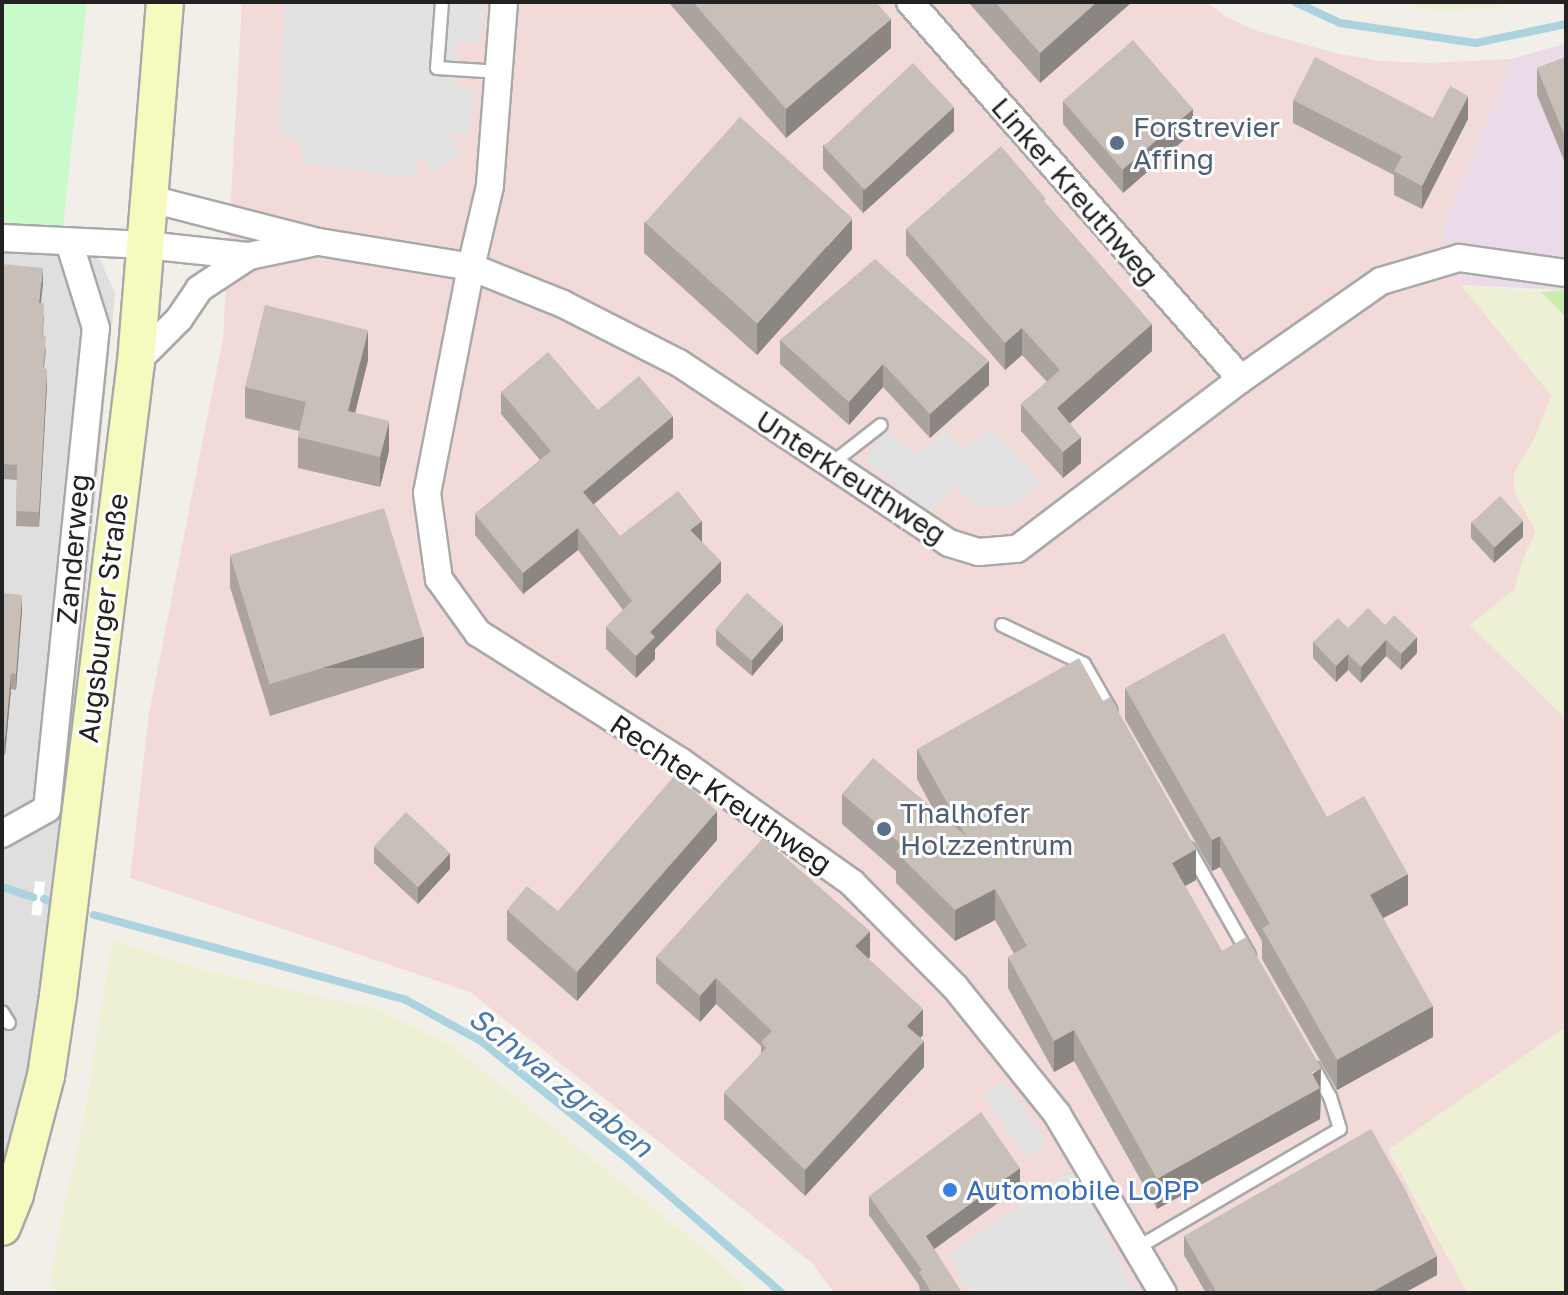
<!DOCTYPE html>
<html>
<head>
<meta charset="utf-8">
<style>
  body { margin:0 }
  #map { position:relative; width:1568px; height:1295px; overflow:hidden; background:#f2efe9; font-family:"Golos Text",sans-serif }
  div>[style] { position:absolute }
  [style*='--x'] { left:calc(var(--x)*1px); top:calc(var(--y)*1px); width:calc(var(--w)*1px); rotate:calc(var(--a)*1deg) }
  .residential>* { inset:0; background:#e0dfdf }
  .commercial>* { inset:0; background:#f2dad9 }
  .industrial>* { inset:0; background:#ebdbe8 }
  .farmland>* { inset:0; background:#eef0d5 }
  .grass>* { inset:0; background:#cdebb0 }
  .park>* { inset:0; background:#c8facc }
  .parking>* { inset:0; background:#e2e2e2; transform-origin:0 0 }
  .pier>* { inset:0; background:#fff; transform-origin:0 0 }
  .stream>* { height:8px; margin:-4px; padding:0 4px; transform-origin:4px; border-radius:4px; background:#aad3df }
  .roads { filter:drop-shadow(2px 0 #a9a9a9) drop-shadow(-2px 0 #a9a9a9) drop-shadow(0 2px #a9a9a9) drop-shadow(0 -2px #a9a9a9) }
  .service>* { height:12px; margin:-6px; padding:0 6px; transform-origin:6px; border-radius:6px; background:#fff }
  .minor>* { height:26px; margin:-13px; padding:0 13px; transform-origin:13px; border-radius:13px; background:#fff }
  .secondary>* { height:36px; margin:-18px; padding:0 18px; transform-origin:18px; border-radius:18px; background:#f7fabf }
  .wall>* { inset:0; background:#aba49e }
  .shaded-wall>* { inset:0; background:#8b8681; transform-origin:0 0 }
  .building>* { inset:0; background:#c7bfb8; transform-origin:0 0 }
  .dots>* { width:22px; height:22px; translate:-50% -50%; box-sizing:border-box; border:4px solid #fff; border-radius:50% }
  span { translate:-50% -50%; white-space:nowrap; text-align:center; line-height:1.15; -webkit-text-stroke:6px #fff; paint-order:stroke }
  .service-label { font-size:28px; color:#4e5e75 }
  .left { translate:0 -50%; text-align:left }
  .street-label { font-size:28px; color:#222 }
  .shop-label { font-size:28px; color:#366cbe }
  .water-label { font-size:30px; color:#4a7aab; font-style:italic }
  .frame { position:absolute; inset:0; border:4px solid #222; pointer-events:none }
</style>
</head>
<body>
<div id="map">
  <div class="residential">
    <div style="clip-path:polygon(2px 222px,63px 227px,100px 260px,115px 293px,65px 815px,37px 1021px,13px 1142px,2px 1169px)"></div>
  </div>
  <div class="commercial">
    <div style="clip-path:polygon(242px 2px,1206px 2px,1225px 16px,1257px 31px,1339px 54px,1381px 61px,1428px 63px,1512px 59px,1441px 233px,1461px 285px,1552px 396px,1534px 439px,1514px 474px,1514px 491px,1536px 531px,1522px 562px,1515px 589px,1470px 625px,1566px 719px,1566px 1027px,1388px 1150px,1468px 1293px,834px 1293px,812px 1263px,470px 992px,130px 878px,149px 713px,223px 338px)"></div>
  </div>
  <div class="industrial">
    <div style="clip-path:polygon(1566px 43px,1566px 290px,1461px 285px,1441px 233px,1512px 59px)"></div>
  </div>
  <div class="farmland">
    <div style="clip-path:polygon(1401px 2px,1552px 2px,1438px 12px)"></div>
    <div style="clip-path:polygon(1461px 285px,1541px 292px,1566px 317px,1566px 719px,1470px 625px,1515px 589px,1522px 562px,1536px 532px,1514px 491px,1514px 474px,1534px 439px,1552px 396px)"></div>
    <div style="clip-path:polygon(112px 940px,211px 972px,377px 1009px,451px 1045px,713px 1256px,752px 1293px,51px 1293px,52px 1264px,85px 1113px)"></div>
    <div style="clip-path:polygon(1566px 1027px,1566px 1293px,1468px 1293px,1388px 1150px)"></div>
  </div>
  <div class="grass">
    <div style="clip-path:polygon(1566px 290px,1566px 317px,1541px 292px)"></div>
  </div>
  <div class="park">
    <div style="clip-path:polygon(2px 2px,87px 2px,63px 227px,2px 222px)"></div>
  </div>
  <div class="parking">
    <div style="clip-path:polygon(284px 2px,431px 2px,484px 6px,481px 43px,456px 42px,454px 86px,476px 90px,468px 134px,450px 133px,461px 153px,433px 173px,419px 154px,415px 178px,306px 164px,297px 138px,278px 134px)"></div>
    <div style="clip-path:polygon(884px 428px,917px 455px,946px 430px,964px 448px,990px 428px,1042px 483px,1019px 502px,991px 509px,973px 503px,955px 487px,931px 512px,865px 461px)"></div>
    <div style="left:1004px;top:1081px;width:75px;height:25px;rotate:55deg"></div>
    <div style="clip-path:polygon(1072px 1170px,1136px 1293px,970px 1293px,948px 1255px)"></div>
  </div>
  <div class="pier">
    <div style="left:35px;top:881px;width:10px;height:34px;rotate:6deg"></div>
  </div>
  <div class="stream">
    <div style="--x:1295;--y:2;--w:50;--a:25"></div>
    <div style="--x:1340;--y:23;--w:137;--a:8.4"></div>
    <div style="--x:1476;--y:43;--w:92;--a:-11.9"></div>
    <div style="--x:2;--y:887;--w:33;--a:18"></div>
    <div style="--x:44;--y:899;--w:8;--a:23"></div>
    <div style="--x:94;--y:915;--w:323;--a:15.2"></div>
    <div style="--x:406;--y:1000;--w:85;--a:28.7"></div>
    <div style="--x:481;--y:1041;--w:182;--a:38.8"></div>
    <div style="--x:623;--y:1155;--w:211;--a:41"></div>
  </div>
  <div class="roads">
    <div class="service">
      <div style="--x:442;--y:2;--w:66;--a:94.3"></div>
      <div style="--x:437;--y:68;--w:64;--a:3.6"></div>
      <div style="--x:831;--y:464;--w:63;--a:-38"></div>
      <div style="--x:1002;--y:625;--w:91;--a:25.4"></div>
      <div style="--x:1084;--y:664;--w:54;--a:60.1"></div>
      <div style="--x:1189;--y:849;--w:122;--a:60.5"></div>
      <div style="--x:2;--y:1012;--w:13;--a:58"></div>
      <div style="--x:1137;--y:1248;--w:235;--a:-30.4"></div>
      <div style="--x:1340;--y:1129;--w:34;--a:-107"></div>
      <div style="--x:1330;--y:1097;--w:33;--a:-119"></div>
    </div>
    <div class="minor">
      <div style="--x:504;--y:2;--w:185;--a:94.4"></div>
      <div style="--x:490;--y:186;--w:83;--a:103.2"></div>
      <div style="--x:471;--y:267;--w:230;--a:101"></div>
      <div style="--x:427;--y:493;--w:87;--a:82.1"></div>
      <div style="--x:439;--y:579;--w:67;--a:54.2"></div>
      <div style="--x:478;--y:633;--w:239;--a:32.4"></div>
      <div style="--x:680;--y:761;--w:211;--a:35.3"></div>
      <div style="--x:852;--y:883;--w:146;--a:45.3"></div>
      <div style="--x:955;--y:987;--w:163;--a:51.2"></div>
      <div style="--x:1057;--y:1114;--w:208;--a:59.4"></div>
      <div style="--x:910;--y:2;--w:502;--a:48.72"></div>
      <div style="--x:151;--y:199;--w:173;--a:14.4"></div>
      <div style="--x:319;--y:242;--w:154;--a:9.3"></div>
      <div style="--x:471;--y:267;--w:99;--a:21.9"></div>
      <div style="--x:563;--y:304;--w:130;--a:27"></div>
      <div style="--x:679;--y:363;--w:324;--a:33.7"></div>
      <div style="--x:949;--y:543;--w:31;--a:17"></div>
      <div style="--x:979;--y:552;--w:38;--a:-5"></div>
      <div style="--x:1017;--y:549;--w:281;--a:-37.2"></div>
      <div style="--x:1241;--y:379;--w:171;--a:-35"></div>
      <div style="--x:1381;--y:281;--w:81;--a:-16.4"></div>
      <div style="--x:1459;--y:258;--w:108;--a:8"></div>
      <div style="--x:2;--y:238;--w:144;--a:2.8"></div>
      <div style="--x:146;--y:245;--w:104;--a:6.1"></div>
      <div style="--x:249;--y:256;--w:64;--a:-11.7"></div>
      <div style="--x:136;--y:362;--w:61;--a:-45"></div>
      <div style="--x:179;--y:319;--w:36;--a:-56"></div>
      <div style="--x:199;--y:289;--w:60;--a:-33.4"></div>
      <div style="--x:2;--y:834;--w:51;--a:-29.1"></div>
      <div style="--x:47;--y:809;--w:483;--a:-84.2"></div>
      <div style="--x:96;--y:328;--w:90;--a:-107.4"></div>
    </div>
    <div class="secondary">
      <div style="--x:2;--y:1227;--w:35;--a:-68"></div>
      <div style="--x:15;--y:1194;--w:122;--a:-75.3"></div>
      <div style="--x:46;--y:1076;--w:81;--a:-81.5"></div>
      <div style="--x:58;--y:996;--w:639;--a:-82.99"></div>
      <div style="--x:136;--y:362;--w:361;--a:-85.4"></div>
    </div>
  </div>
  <div class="wall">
    <div style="clip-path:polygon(670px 2px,876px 2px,891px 48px,786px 138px,670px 4px)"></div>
    <div style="clip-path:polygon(968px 2px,1132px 2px,1040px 83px)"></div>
    <div style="clip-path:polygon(1566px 57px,1566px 165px,1537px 95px,1537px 68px)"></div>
    <div style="clip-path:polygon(1293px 100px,1433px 118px,1468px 119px,1422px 209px,1394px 195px,1394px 175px,1293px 123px)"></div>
    <div style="clip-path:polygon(1063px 101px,1193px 132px,1123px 193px,1063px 124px)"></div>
    <div style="clip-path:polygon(954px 131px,863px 213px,823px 169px,823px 145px)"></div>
    <div style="clip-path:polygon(1046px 204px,1152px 351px,1070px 423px,1081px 463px,1063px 478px,1021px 431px,1021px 404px,1047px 382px,1022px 355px,1005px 370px,906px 255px,906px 229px)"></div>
    <div style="clip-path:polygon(644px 222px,852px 249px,757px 355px,644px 253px)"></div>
    <div style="clip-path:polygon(2px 264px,43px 283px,41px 303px,44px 318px,43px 335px,46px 351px,44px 369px,47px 384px,39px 527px,16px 526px,17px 480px,2px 479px)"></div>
    <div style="clip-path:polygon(780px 340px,989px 385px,930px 438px,883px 387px,849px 425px,780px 364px)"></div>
    <div style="clip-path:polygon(368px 360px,355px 413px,389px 451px,380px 487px,298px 468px,298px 437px,299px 431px,245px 418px,245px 387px)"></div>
    <div style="clip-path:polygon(501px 392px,598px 410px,673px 438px,594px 504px,620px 536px,702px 542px,721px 582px,655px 649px,655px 659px,636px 678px,606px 649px,606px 627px,623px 610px,578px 550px,523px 594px,475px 535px,475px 514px,540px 460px,501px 414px)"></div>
    <div style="clip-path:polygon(1471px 522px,1523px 537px,1494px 563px,1471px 538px)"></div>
    <div style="clip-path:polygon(230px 556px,424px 668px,270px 716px,230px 587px)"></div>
    <div style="clip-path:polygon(2px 593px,22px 610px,16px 690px,11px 689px,5px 755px,2px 755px)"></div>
    <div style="clip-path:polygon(1385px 625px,1417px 653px,1401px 670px,1386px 656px,1361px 683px,1348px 670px,1336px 682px,1313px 658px,1313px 642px)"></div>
    <div style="clip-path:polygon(716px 629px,783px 640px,752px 676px,716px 645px)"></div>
    <div style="clip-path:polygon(1125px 688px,1327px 817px,1408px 905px,1383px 918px,1433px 1037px,1337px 1090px,1262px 959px,1262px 941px,1220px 867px,1212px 871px,1125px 719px)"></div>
    <div style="clip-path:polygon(917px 749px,1196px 880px,1185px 886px,1222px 951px,1321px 1099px,1320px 1119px,1157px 1209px,1074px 1061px,1054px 1072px,1008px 988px,1008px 957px,1014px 954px,995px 920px,955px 941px,896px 883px,896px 871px,842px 824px,842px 794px,933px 809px,917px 779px)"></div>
    <div style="clip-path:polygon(717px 840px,577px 1001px,507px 940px,507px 910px,558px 911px)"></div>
    <div style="clip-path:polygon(374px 847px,450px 869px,418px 904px,374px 863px)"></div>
    <div style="clip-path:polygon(656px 957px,870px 957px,868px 959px,923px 1035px,920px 1038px,924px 1067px,805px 1196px,724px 1119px,724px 1093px,761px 1054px,761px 1046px,716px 1004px,700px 1022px,656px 983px)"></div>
    <div style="clip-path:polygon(1020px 1187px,934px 1249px,962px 1293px,920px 1293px,919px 1285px,869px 1215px,869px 1196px)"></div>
    <div style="clip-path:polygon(1184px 1236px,1437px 1275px,1404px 1293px,1206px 1293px,1184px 1255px)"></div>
  </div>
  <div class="shaded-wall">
    <div style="clip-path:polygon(1097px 2px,1132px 2px,1040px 83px,1040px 53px)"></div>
    <div style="clip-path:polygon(891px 19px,891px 48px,786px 138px,786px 109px)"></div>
    <div style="clip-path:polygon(1468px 96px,1468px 119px,1422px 209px,1422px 186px)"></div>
    <div style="clip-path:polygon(954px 107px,954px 131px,863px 213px,863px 190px)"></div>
    <div style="clip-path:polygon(1193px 109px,1193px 132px,1123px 193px,1123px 169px)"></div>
    <div style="clip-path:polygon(852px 219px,852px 249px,757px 355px,757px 324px)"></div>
    <div style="clip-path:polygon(43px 268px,43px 283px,39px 318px,39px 303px)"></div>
    <div style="clip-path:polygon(1152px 324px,1152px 351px,1057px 435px,1057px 408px)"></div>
    <div style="clip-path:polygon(1022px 328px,1022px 355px,1005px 370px,1005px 343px)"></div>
    <div style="clip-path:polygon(368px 330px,368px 360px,348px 442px,348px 411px)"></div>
    <div style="clip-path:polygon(989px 361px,989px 385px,930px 438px,930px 414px)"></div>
    <div style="clip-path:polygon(883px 364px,883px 387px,849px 425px,849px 402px)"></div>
    <div style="clip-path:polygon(47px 369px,47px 384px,39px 527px,39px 512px)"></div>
    <div style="clip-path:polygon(673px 416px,673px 438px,583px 513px,583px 492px)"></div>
    <div style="clip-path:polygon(389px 421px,389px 451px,380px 487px,380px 457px)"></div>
    <div style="clip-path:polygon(1081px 437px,1081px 463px,1063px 478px,1063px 452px)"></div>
    <div style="clip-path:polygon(702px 521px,702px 543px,690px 530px)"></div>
    <div style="clip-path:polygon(1523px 521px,1523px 537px,1494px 563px,1494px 547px)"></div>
    <div style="clip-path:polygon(578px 528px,578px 550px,523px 594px,523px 573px)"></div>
    <div style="clip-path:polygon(721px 561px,721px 582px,655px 649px,655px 659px,636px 678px,636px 656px,650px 632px)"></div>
    <div style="clip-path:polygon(22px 595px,22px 610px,16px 690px,16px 674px)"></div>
    <div style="clip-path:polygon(783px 624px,783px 640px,752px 676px,752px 660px)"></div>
    <div style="left:424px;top:637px;width:31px;height:161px;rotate:90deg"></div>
    <div style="clip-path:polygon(1417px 637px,1417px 653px,1401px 670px,1401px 654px)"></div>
    <div style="clip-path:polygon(1386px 640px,1386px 656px,1361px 683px,1361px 667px)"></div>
    <div style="clip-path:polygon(1348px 654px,1348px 670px,1336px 682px,1336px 666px)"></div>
    <div style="clip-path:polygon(11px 673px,11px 689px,5px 755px,5px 739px)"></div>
    <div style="clip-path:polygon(717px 811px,717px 840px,577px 1001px,577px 972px)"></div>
    <div style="clip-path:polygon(1220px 836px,1220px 867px,1212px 871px,1212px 840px)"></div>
    <div style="clip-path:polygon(1196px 849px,1196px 880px,1172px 893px,1172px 863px)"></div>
    <div style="clip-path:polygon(450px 853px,450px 869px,418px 904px,418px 888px)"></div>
    <div style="clip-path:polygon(1408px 874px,1408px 905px,1370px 925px,1370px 895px)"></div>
    <div style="clip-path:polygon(995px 889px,995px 920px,955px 941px,955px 910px)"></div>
    <div style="clip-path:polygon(870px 931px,870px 957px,855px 972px,855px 946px)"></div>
    <div style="clip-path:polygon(716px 978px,716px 1004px,700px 1022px,700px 996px)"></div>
    <div style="clip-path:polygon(1433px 1006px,1433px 1037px,1337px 1090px,1337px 1060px)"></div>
    <div style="clip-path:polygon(923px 1009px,923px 1035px,907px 1052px,907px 1026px)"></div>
    <div style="clip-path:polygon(1074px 1030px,1074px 1061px,1054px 1072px,1054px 1041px)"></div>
    <div style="clip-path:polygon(924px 1041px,924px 1067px,805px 1196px,805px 1170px)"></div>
    <div style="clip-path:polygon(1321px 1068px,1320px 1119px,1157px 1209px,1157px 1179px)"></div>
    <div style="clip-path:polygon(1020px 1168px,1020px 1187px,926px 1255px,926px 1236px)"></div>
    <div style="clip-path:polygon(1437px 1256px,1437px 1275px,1404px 1293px,1370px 1293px)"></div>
  </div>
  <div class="building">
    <div style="clip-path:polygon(693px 2px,876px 2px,891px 19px,786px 109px)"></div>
    <div style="clip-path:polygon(995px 2px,1097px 2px,1040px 53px)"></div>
    <div style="left:1133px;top:40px;width:91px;height:93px;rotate:49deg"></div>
    <div style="clip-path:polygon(1315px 57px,1433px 118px,1450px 86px,1468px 96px,1422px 186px,1394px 171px,1402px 156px,1293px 100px)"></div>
    <div style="clip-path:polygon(1566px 57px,1566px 139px,1537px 68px)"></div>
    <div style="left:913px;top:63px;width:60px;height:122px;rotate:47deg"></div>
    <div style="left:740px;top:117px;width:151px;height:142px;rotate:42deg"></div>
    <div style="clip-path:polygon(1001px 146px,1046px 199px,1044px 201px,1152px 324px,1057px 408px,1081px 437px,1063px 452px,1021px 404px,1060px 370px,1022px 328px,1005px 343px,906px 229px)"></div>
    <div style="clip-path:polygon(875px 259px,989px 361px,930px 414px,883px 364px,849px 402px,780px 340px)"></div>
    <div style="clip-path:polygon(2px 264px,43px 268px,39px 303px,44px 303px,42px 335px,46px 336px,43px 368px,47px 369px,39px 512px,16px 511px,17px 465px,2px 464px)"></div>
    <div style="clip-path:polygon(265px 305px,368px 330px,348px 411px,389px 421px,380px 457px,298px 437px,306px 402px,245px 387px)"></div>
    <div style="clip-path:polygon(548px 352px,598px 410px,639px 376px,673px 416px,583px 492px,620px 536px,678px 491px,702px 521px,690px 530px,721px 561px,650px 632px,655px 637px,636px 656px,606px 627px,632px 601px,578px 528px,523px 573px,475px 514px,551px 451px,501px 392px)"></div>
    <div style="left:1500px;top:496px;width:34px;height:39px;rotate:47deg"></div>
    <div style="left:384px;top:508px;width:135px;height:161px;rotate:73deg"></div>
    <div style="clip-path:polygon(2px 593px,22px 595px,16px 674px,11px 673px,5px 739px,2px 739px)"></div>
    <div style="left:747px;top:593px;width:48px;height:48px;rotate:41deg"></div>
    <div style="clip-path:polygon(1368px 608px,1385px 625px,1394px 615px,1417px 637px,1401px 654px,1386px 640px,1361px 667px,1348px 654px,1336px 666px,1313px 642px,1338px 618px,1348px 628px)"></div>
    <div style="clip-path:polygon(1224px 633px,1327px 817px,1364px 796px,1408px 874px,1370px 895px,1433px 1006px,1337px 1060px,1262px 928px,1270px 924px,1220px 836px,1212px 840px,1125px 688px)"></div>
    <div style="clip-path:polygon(1079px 658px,1103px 701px,1110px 697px,1196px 849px,1172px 863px,1222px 951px,1246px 937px,1321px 1068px,1312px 1073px,1320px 1088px,1157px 1179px,1074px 1030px,1054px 1041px,1008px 957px,1027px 946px,995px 889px,955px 910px,896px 852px,902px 845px,842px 794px,873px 758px,966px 836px,917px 749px)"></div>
    <div style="clip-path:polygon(675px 775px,717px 811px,577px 972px,507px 910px,527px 886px,558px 911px)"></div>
    <div style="left:406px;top:812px;width:60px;height:47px;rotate:43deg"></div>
    <div style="clip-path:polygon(763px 838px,870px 931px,855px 946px,923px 1009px,907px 1026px,924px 1041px,805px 1170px,724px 1093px,766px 1048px,761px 1042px,772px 1031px,716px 978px,700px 996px,656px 957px)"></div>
    <div style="clip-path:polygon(981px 1112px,1020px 1168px,926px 1236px,962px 1293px,932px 1293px,919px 1272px,922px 1270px,869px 1196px)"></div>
    <div style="clip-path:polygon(1371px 1129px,1405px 1189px,1437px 1256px,1370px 1293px,1217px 1293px,1184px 1236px)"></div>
  </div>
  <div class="dots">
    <div style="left:1117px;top:143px;background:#5c6f8a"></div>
    <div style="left:884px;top:829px;background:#5c6f8a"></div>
    <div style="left:950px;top:1190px;background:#3f7fe0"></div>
  </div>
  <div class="service-label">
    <span class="left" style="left:1133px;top:143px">Forstrevier<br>Affing</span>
    <span class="left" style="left:900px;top:829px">Thalhofer<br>Holzzentrum</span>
  </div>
  <div class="street-label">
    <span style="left:1075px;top:191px;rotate:49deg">Linker Kreuthweg</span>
    <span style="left:851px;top:477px;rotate:33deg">Unterkreuthweg</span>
    <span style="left:73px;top:549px;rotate:-85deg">Zanderweg</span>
    <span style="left:103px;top:618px;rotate:-83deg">Augsburger Straße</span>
    <span style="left:721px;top:794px;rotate:34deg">Rechter Kreuthweg</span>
  </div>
  <div class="shop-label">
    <span class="left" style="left:966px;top:1190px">Automobile LOPP</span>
  </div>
  <div class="water-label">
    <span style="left:561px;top:1082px;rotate:38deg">Schwarzgraben</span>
  </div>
  <div class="frame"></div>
</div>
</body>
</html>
